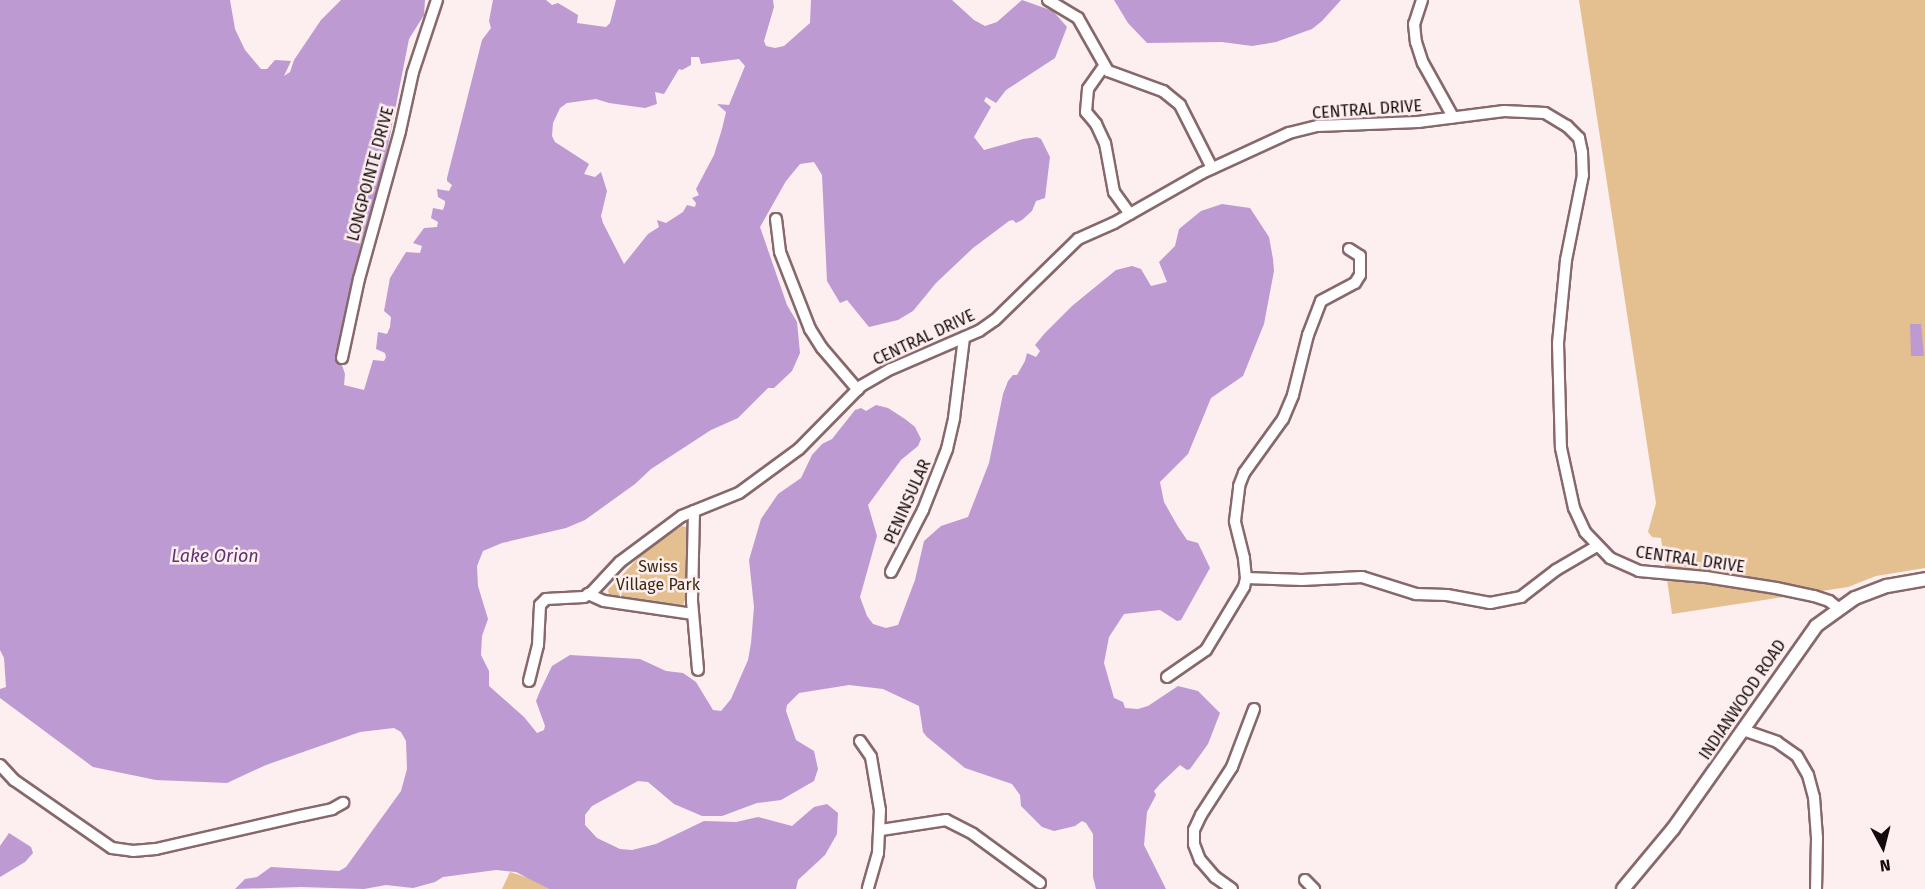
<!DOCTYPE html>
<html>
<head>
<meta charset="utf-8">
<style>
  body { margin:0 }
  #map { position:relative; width:1925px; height:889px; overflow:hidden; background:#fdeeef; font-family:"Fira Sans",sans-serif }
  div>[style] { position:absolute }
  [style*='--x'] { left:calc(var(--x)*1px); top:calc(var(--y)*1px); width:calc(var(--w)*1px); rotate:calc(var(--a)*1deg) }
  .green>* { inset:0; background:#e4bf90 }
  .water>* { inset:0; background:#bd9ad2 }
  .roads { filter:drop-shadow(2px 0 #87686b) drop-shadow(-2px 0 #87686b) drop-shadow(0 2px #87686b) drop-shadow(0 -2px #87686b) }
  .minor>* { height:10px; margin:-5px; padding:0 5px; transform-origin:5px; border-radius:5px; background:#fff }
  .tertiary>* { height:12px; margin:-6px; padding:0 6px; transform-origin:6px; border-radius:6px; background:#fff }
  span { translate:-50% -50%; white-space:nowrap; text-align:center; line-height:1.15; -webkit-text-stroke:5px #fdeeef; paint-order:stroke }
  .street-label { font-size:16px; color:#150a0b }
  .park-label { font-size:16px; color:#3a280f }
  .water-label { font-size:18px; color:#5e3275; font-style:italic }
  .north { position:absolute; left:1853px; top:817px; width:60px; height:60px; -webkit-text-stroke:4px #fdeeef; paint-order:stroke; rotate:173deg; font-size:16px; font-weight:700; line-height:24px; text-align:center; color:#150a0b }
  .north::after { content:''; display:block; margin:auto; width:21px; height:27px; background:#150a0b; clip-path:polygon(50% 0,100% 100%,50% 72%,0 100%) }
</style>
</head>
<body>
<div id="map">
  <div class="green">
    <div style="clip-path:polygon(1579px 0,1925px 0,1925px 568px,1876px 576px,1848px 587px,1672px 614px,1661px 538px,1652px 537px,1648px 532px,1656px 503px)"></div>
    <div style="clip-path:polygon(682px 526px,686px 527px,689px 533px,686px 597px,683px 605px,653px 604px,609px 595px,608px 590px,644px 552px)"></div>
    <div style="clip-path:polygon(510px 872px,532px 879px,549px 889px,502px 889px)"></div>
  </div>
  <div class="water">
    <div style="clip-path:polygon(evenodd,0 0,230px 0,235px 29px,245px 50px,261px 69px,267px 69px,275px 60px,291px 61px,284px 76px,290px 72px,294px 60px,321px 20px,341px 0,425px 0,424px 15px,409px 39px,383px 171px,371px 209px,369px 224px,361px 243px,348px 315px,341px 328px,340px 359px,345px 374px,344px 385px,364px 390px,373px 360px,384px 361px,386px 357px,385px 353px,376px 349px,378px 332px,387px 334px,390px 327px,391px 317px,384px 311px,390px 278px,406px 252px,420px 253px,422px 246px,413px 243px,424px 228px,437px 227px,438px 222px,431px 218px,433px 208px,443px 210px,445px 204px,445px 201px,438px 197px,437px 189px,449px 191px,452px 185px,447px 181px,447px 178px,482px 40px,491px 28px,489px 21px,493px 0,546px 0,552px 5px,558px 3px,578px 15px,577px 23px,606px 27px,610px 23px,616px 0,773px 0,774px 7px,764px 41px,766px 46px,775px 48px,784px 46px,810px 23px,811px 0,952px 0,974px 20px,985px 26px,997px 22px,1022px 0,1053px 11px,1067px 27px,1055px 58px,1006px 90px,996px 103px,986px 97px,984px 101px,991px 107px,974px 137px,984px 150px,1023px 139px,1037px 137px,1041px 139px,1050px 157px,1045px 198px,1036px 201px,1032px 211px,1022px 220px,1016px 223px,1013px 220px,1009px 221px,973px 248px,936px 283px,913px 311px,898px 320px,869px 327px,847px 300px,840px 303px,827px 281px,822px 175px,814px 162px,800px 164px,786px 181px,760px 227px,787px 305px,797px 322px,800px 353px,792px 371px,774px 388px,768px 388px,738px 418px,711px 430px,651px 469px,635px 484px,585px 520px,566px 528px,502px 543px,483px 551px,477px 566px,478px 586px,488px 619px,482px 636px,481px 655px,489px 671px,489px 686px,524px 717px,537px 733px,544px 730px,545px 726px,536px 701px,540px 691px,552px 666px,570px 655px,640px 659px,666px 671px,683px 673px,696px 682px,713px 710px,721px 711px,731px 699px,748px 660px,751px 643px,754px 607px,749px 560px,761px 519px,778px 494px,801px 478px,812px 455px,822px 444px,832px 439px,855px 410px,861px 408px,866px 411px,876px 405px,888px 408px,905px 419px,915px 427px,921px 439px,918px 446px,901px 460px,868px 505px,877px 536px,860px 597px,867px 616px,873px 624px,886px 628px,898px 625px,915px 580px,924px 541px,941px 526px,968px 517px,989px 463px,1003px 394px,1008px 381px,1013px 375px,1017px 375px,1025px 361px,1027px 353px,1036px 357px,1040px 351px,1035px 345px,1045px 333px,1072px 306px,1116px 270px,1132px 266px,1141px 269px,1151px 286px,1167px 282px,1159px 262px,1175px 246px,1179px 229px,1201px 211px,1222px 204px,1250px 208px,1269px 237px,1273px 259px,1274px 271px,1264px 324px,1243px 376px,1211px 398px,1188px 454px,1160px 482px,1164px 502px,1177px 525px,1187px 540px,1198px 543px,1210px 568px,1181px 620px,1177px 621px,1160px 610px,1124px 614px,1109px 637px,1104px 663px,1114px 698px,1123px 702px,1125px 708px,1138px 709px,1148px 706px,1178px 686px,1198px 691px,1220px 713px,1208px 744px,1190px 769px,1187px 770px,1180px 765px,1160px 784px,1154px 791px,1156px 795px,1147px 812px,1144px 845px,1166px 889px,1096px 889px,1093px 877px,1093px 834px,1086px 823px,1082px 821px,1075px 826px,1054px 831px,1042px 827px,1021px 806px,1020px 795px,1012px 784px,965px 768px,927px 737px,923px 732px,919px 706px,883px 689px,849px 685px,799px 693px,787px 705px,786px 711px,796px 740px,814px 751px,818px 769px,814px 781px,781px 800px,757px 803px,722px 816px,702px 816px,674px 804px,648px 782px,638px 781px,592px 806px,585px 815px,585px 825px,597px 838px,620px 849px,632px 850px,656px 844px,704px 821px,736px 822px,758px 817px,792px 826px,814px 807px,827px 804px,838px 813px,837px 834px,825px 855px,798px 880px,796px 889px,549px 889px,516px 872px,496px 870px,443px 877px,435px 882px,413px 888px,386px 885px,364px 889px,301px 887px,235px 889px,245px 879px,257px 877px,271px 867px,339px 871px,346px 867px,401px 791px,407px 769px,406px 741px,401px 732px,394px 728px,360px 732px,266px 765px,227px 783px,156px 780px,93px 767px,0 698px,0 689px,6px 687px,4px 658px,0 650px,0 0,691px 57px,699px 57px,701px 64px,739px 59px,745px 66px,729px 105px,717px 104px,726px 112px,722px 129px,714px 155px,696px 189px,699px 195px,692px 198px,696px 203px,695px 207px,687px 205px,683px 212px,666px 223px,657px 220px,659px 227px,648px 234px,624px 264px,603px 223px,601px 216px,607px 191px,601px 172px,595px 177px,584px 174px,589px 164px,555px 142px,552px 136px,553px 123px,560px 108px,567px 103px,596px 99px,609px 103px,645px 108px,657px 104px,655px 92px,664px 94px,679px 69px,682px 70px,691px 65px,691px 57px)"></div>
    <div style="clip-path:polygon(1114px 0,1341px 0,1322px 21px,1312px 29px,1276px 42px,1252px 46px,1222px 42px,1147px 43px,1128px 23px)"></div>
    <div style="clip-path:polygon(1910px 324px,1921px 324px,1924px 356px,1911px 356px)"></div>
    <div style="clip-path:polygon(9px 833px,31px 847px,33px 853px,25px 862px,0 877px,0 846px)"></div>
  </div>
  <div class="roads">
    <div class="minor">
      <div style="--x:1048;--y:0;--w:35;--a:31"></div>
      <div style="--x:1078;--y:18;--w:61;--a:60.5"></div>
      <div style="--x:1108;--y:71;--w:59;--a:20"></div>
      <div style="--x:1163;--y:91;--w:22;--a:39"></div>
      <div style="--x:1180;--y:105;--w:71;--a:63.1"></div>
      <div style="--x:1422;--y:0;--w:25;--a:108"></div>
      <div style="--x:1414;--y:24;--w:18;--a:84"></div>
      <div style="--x:1416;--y:42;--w:22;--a:72"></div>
      <div style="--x:1423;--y:63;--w:62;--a:60.9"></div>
      <div style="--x:1104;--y:66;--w:28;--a:125"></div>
      <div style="--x:1088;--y:89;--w:23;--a:95"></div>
      <div style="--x:1086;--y:112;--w:16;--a:50"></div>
      <div style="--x:1096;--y:124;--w:21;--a:65"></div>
      <div style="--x:1105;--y:143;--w:50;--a:79.6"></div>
      <div style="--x:1114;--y:192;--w:27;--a:54"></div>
      <div style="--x:776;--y:219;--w:33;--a:83"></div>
      <div style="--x:780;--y:252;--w:83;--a:68.7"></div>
      <div style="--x:810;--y:329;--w:22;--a:58"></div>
      <div style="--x:822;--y:348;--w:55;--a:49.4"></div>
      <div style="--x:342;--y:358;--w:81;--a:-77.9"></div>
      <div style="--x:359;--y:279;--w:154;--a:-74.5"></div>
      <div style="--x:400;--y:131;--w:60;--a:-77.6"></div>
      <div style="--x:413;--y:72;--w:76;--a:-71.6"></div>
      <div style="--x:694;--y:511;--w:90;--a:91.3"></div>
      <div style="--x:692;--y:601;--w:69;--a:85"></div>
      <div style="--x:891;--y:572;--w:70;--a:-62.7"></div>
      <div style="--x:923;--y:510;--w:66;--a:-68.5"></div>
      <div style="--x:947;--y:449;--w:32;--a:-77"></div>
      <div style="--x:954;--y:418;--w:81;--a:-82.9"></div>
      <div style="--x:1246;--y:578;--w:56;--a:2"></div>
      <div style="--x:1302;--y:580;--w:60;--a:-2.9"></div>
      <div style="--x:1362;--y:577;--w:57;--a:17.5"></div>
      <div style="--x:1416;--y:594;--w:31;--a:2"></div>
      <div style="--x:1447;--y:595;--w:44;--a:10.5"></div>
      <div style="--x:1490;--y:603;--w:32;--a:-11"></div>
      <div style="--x:1521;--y:597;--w:44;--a:-37.6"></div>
      <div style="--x:1556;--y:570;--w:48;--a:-30.3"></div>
      <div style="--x:588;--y:594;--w:17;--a:24"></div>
      <div style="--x:604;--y:601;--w:90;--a:8.3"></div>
      <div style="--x:1167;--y:677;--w:47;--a:-34.7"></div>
      <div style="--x:1206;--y:650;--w:74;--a:-58.9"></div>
      <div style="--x:1244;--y:587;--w:9;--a:-77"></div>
      <div style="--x:1246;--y:578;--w:20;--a:-96"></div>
      <div style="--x:1244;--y:558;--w:38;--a:-104"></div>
      <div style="--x:1235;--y:521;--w:35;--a:-83"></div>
      <div style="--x:1239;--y:486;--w:14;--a:-69"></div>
      <div style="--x:1244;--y:473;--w:67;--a:-54.2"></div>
      <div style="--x:1283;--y:419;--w:26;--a:-67"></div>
      <div style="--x:1293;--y:395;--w:62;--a:-76"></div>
      <div style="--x:1308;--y:335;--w:36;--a:-69"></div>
      <div style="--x:1321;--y:301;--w:38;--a:-28"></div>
      <div style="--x:1355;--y:283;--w:9;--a:-58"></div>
      <div style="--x:1360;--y:275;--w:19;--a:-90"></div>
      <div style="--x:1360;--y:256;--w:13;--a:-148"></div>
      <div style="--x:529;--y:681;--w:37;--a:-76"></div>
      <div style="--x:538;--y:645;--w:40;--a:-87.1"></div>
      <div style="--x:540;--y:605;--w:8;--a:-45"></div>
      <div style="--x:546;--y:599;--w:38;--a:-3"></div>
      <div style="--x:584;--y:597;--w:9;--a:-32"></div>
      <div style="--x:592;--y:592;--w:41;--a:-47"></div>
      <div style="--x:620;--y:562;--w:77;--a:-36.6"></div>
      <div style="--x:682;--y:516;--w:61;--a:-22"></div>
      <div style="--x:739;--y:493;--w:74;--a:-36.3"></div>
      <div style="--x:799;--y:449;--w:88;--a:-45.5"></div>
      <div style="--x:861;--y:386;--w:34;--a:-30"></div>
      <div style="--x:891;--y:369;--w:96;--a:-23.4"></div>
      <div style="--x:979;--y:331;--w:19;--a:-35"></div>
      <div style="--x:995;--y:320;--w:116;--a:-44.3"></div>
      <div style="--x:1078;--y:239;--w:39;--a:-24"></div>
      <div style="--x:1114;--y:223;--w:101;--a:-29.6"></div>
      <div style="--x:1202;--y:173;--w:96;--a:-24.7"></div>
      <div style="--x:1289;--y:133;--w:30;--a:-14"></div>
      <div style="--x:1318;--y:126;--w:100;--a:-2.3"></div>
      <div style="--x:1418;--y:122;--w:87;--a:-7.3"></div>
      <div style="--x:1504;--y:111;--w:41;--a:2.8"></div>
      <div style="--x:1545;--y:113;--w:26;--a:31"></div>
      <div style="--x:1567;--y:126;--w:17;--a:45"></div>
      <div style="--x:1579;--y:138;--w:14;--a:78"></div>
      <div style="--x:1582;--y:152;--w:23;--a:88"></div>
      <div style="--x:1583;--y:175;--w:87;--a:101.3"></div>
      <div style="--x:1566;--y:260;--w:83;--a:95.5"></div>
      <div style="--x:1558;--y:343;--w:105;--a:88.4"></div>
      <div style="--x:1561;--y:448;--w:61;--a:77.8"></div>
      <div style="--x:1574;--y:508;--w:26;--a:65"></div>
      <div style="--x:1585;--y:532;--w:36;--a:46"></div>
      <div style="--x:1610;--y:558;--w:32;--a:24"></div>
      <div style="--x:1639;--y:571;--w:67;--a:5.1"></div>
      <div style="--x:1706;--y:577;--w:71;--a:8.9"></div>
      <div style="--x:1776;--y:588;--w:39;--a:12"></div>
      <div style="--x:1814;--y:596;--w:16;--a:18"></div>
      <div style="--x:1829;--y:601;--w:11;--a:38"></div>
      <div style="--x:1743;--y:730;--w:36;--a:19"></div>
      <div style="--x:1777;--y:742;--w:24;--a:35"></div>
      <div style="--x:1797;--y:756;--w:22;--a:60"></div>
      <div style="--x:1808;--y:775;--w:23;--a:75"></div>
      <div style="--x:1814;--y:797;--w:41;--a:85.8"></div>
      <div style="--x:1817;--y:838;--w:51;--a:91.1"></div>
      <div style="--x:860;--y:741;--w:19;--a:55"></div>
      <div style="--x:871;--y:757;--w:54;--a:80.4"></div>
      <div style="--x:880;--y:810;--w:43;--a:92.7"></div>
      <div style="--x:878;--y:853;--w:37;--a:106"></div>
      <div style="--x:0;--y:765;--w:21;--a:47"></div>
      <div style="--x:14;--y:780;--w:119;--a:34.8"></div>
      <div style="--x:112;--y:848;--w:21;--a:8"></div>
      <div style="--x:133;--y:851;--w:23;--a:-5"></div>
      <div style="--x:156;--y:849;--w:148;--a:-12.9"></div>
      <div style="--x:300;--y:816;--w:33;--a:-12"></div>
      <div style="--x:332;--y:809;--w:13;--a:-29"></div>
      <div style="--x:881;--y:830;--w:66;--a:-8.7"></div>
      <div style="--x:946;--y:820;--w:30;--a:27"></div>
      <div style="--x:973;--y:834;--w:83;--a:36.2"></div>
      <div style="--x:1305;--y:880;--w:13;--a:45"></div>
      <div style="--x:1232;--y:889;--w:21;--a:-145"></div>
      <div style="--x:1215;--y:877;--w:23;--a:-131"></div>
      <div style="--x:1200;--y:860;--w:17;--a:-111"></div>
      <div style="--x:1194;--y:844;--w:14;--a:-90"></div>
      <div style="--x:1194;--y:830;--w:17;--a:-65"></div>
      <div style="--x:1201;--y:815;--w:57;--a:-57.1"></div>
      <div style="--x:1232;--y:767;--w:62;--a:-69.2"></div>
    </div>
    <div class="tertiary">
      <div style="--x:1623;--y:889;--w:78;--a:-50.2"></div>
      <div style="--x:1673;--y:829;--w:248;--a:-54.8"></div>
      <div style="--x:1816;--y:626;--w:48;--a:-35.7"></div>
      <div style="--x:1855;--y:598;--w:34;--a:-21"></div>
      <div style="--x:1887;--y:586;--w:39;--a:-10"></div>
    </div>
  </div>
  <div class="street-label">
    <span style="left:1367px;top:110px;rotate:-4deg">CENTRAL DRIVE</span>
    <span style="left:371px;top:174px;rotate:-75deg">LONGPOINTE DRIVE</span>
    <span style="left:924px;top:338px;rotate:-25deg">CENTRAL DRIVE</span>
    <span style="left:908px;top:502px;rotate:-66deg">PENINSULAR</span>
    <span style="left:1690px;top:560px;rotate:8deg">CENTRAL DRIVE</span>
    <span style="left:1743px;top:700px;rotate:-56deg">INDIANWOOD ROAD</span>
  </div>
  <div class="park-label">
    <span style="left:658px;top:576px">Swiss<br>Village Park</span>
  </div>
  <div class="water-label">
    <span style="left:215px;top:556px">Lake Orion</span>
  </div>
  <div class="north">N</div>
</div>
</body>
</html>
